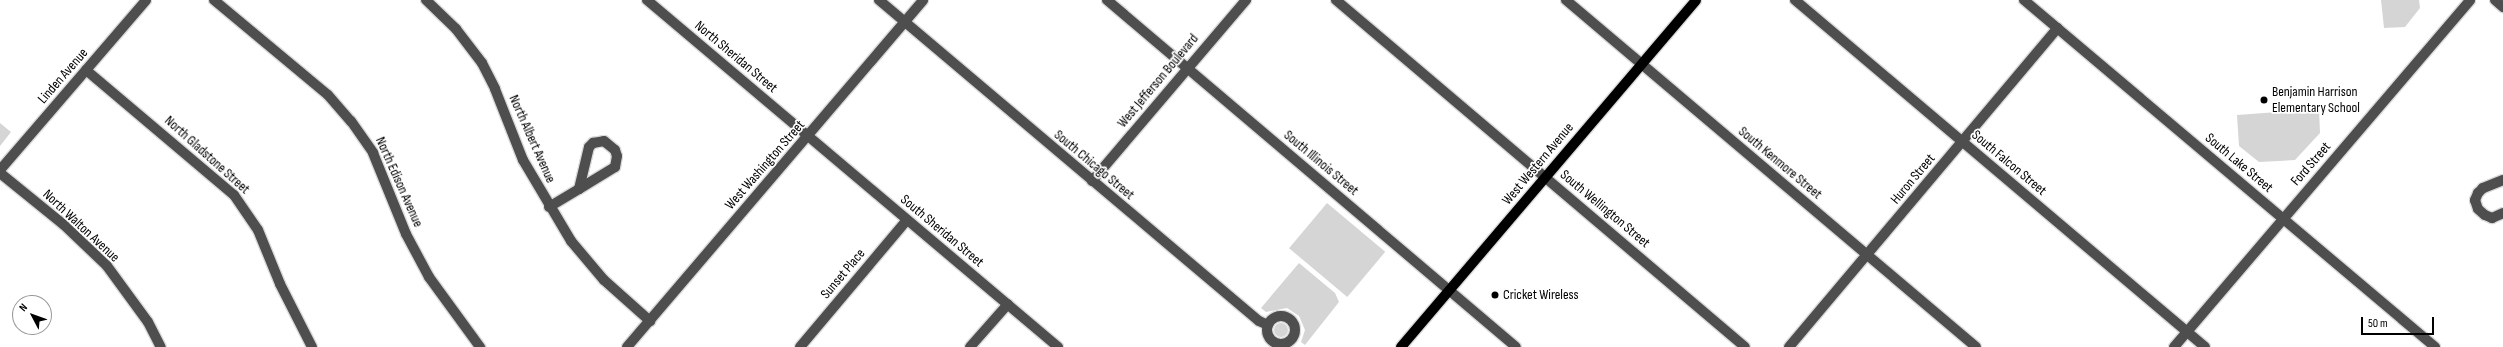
<!DOCTYPE html>
<html>
<head>
<meta charset="utf-8">
<style>
  body { margin:0 }
  #map { position:relative; width:2503px; height:347px; overflow:hidden; background:#fff; font-family:"Sofia Sans Condensed",sans-serif }
  div>[style] { position:absolute }
  [style*='--x'] { left:calc(var(--x)*1px); top:calc(var(--y)*1px); width:calc(var(--w)*1px); rotate:calc(var(--a)*1deg) }
  .green>* { inset:0; background:#d5d5d5; transform-origin:0 0 }
  .round { border-radius:50% }
  .roads { filter:drop-shadow(1px 0 #dbdbdb) drop-shadow(-1px 0 #dbdbdb) drop-shadow(0 1px #dbdbdb) drop-shadow(0 -1px #dbdbdb) }
  .minor>* { height:10px; margin:-5px; padding:0 5px; transform-origin:5px; border-radius:5px; background:#4e4e4e }
  .minor>.ring { margin:-5px; padding:0; box-sizing:content-box; background:none; border:10px solid #4e4e4e; border-radius:50% }
  .major>* { height:10px; margin:-5px; padding:0 5px; transform-origin:5px; border-radius:5px; background:#000 }
  .dots>* { width:11px; height:11px; translate:-50% -50%; box-sizing:border-box; border:2px solid #fff; border-radius:50% }
  span { translate:-50% -50%; white-space:nowrap; text-align:center; line-height:1.15; -webkit-text-stroke:3.5px #fff; paint-order:stroke }
  .street-label { font-size:14px; color:#000 }
  .poi-label { font-size:14px; color:#000 }
  .left { translate:0 -50%; text-align:left }
  .north { position:absolute; left:12px; top:295px; width:40px; height:40px; box-sizing:border-box; background:#fff; border:1px solid #999; border-radius:50%; rotate:311deg; font-size:11px; font-weight:700; line-height:16px; text-align:center; color:#000 }
  .north::after { content:''; display:block; margin:auto; width:14px; height:18px; background:#000; clip-path:polygon(50% 0,100% 100%,50% 72%,0 100%) }
  .scale { position:absolute; left:2361px; top:317px; width:73px; height:18px; box-sizing:border-box; border:2px solid #000; border-top:0; padding-left:5px; font-size:12px; line-height:14px; white-space:nowrap; color:#000; -webkit-text-stroke:3px #fff; paint-order:stroke }
</style>
</head>
<body>
<div id="map">
  <div class="green">
    <div style="clip-path:polygon(2381px 0,2419px 0,2420px 8px,2405px 27px,2384px 28px)"></div>
    <div style="clip-path:polygon(2319px 109px,2320px 133px,2295px 160px,2259px 162px,2239px 146px,2237px 115px)"></div>
    <div style="clip-path:polygon(0 123px,11px 132px,0 146px)"></div>
    <div style="left:1327px;top:203px;width:76px;height:59px;rotate:40deg"></div>
    <div style="clip-path:polygon(1299px 263px,1335px 293px,1339px 302px,1305px 345px,1301px 342px,1305px 330px,1299px 316px,1287px 308px,1266px 312px,1261px 308px)"></div>
    <div class="round" style="left:1274px;top:323px;width:14px;height:14px"></div>
  </div>
  <div class="roads">
    <div class="minor">
      <div style="--x:214;--y:0;--w:148;--a:39.8"></div>
      <div style="--x:328;--y:95;--w:35;--a:49"></div>
      <div style="--x:351;--y:121;--w:39;--a:55"></div>
      <div style="--x:373;--y:153;--w:87;--a:67.8"></div>
      <div style="--x:406;--y:234;--w:49;--a:61.9"></div>
      <div style="--x:429;--y:277;--w:87;--a:53.9"></div>
      <div style="--x:426;--y:0;--w:42;--a:44"></div>
      <div style="--x:456;--y:29;--w:43;--a:52.6"></div>
      <div style="--x:482;--y:63;--w:29;--a:63"></div>
      <div style="--x:495;--y:89;--w:76;--a:68.5"></div>
      <div style="--x:523;--y:160;--w:94;--a:59.3"></div>
      <div style="--x:571;--y:241;--w:51;--a:49.8"></div>
      <div style="--x:604;--y:280;--w:62;--a:41.7"></div>
      <div style="--x:647;--y:0;--w:538;--a:40.17"></div>
      <div style="--x:879;--y:0;--w:497;--a:40.2"></div>
      <div style="--x:1259;--y:321;--w:10;--a:24"></div>
      <div style="--x:1107;--y:0;--w:536;--a:40.31"></div>
      <div style="--x:1336;--y:0;--w:536;--a:40.31"></div>
      <div style="--x:1566;--y:0;--w:537;--a:40.24"></div>
      <div style="--x:1795;--y:0;--w:537;--a:40.24"></div>
      <div style="--x:2024;--y:0;--w:538;--a:40.17"></div>
      <div style="--x:2495;--y:0;--w:11;--a:41"></div>
      <div style="--x:86;--y:70;--w:194;--a:40.2"></div>
      <div style="--x:234;--y:195;--w:42;--a:55.6"></div>
      <div style="--x:258;--y:230;--w:58;--a:67.8"></div>
      <div style="--x:280;--y:284;--w:71;--a:63.1"></div>
      <div style="--x:604;--y:141;--w:14;--a:39"></div>
      <div style="--x:615;--y:150;--w:6;--a:72"></div>
      <div style="--x:617;--y:156;--w:11;--a:100"></div>
      <div style="--x:615;--y:167;--w:42;--a:148.6"></div>
      <div style="--x:579;--y:189;--w:43;--a:-76.6"></div>
      <div style="--x:589;--y:147;--w:6;--a:-45"></div>
      <div style="--x:593;--y:143;--w:11;--a:-10"></div>
      <div style="--x:0;--y:170;--w:224;--a:-49.3"></div>
      <div style="--x:0;--y:173;--w:82;--a:39.1"></div>
      <div style="--x:64;--y:225;--w:59;--a:43.6"></div>
      <div style="--x:107;--y:266;--w:69;--a:53.8"></div>
      <div style="--x:148;--y:322;--w:28;--a:63"></div>
      <div style="--x:2503;--y:180;--w:22;--a:158"></div>
      <div style="--x:2483;--y:188;--w:7;--a:135"></div>
      <div style="--x:2478;--y:193;--w:8;--a:113"></div>
      <div style="--x:2475;--y:200;--w:9;--a:72"></div>
      <div style="--x:2478;--y:209;--w:9;--a:41"></div>
      <div style="--x:2485;--y:215;--w:8;--a:23"></div>
      <div style="--x:2492;--y:218;--w:12;--a:-24"></div>
      <div style="--x:1092;--y:181;--w:238;--a:-49.6"></div>
      <div style="--x:549;--y:207;--w:35;--a:-31"></div>
      <div class="ring" style="left:1267px;top:316px;width:18px;height:18px"></div>
      <div style="--x:627;--y:347;--w:456;--a:-49.5"></div>
      <div style="--x:800;--y:347;--w:166;--a:-49.9"></div>
      <div style="--x:970;--y:347;--w:57;--a:-48.5"></div>
      <div style="--x:1789;--y:347;--w:417;--a:-49.9"></div>
      <div style="--x:2174;--y:347;--w:456;--a:-49.5"></div>
    </div>
    <div class="major">
      <div style="--x:1401;--y:347;--w:455;--a:-49.6"></div>
    </div>
  </div>
  <div class="dots">
    <div style="left:2264px;top:100px;background:#000"></div>
    <div style="left:1495px;top:295px;background:#000"></div>
  </div>
  <div class="street-label">
    <span style="left:736px;top:57px;rotate:40deg">North Sheridan Street</span>
    <span style="left:63px;top:76px;rotate:-49deg">Linden Avenue</span>
    <span style="left:1158px;top:81px;rotate:-50deg">West Jefferson Boulevard</span>
    <span style="left:532px;top:139px;rotate:66deg">North Albert Avenue</span>
    <span style="left:207px;top:155px;rotate:42deg">North Gladstone Street</span>
    <span style="left:1321px;top:163px;rotate:40deg">South Illinois Street</span>
    <span style="left:1780px;top:163px;rotate:40deg">South Kenmore Street</span>
    <span style="left:2009px;top:163px;rotate:40deg">South Falcon Street</span>
    <span style="left:2239px;top:163px;rotate:40deg">South Lake Street</span>
    <span style="left:1538px;top:164px;rotate:-50deg">West Western Avenue</span>
    <span style="left:2311px;top:164px;rotate:-49deg">Ford Street</span>
    <span style="left:765px;top:165px;rotate:-49deg">West Washington Street</span>
    <span style="left:1094px;top:165px;rotate:40deg">South Chicago Street</span>
    <span style="left:1913px;top:179px;rotate:-50deg">Huron Street</span>
    <span style="left:399px;top:182px;rotate:66deg">North Edison Avenue</span>
    <span style="left:1605px;top:209px;rotate:40deg">South Wellington Street</span>
    <span style="left:81px;top:226px;rotate:43deg">North Walton Avenue</span>
    <span style="left:942px;top:231px;rotate:40deg">South Sheridan Street</span>
    <span style="left:843px;top:274px;rotate:-50deg">Sunset Place</span>
  </div>
  <div class="poi-label">
    <span class="left" style="left:2272px;top:100px">Benjamin Harrison<br>Elementary School</span>
    <span class="left" style="left:1503px;top:295px">Cricket Wireless</span>
  </div>
  <div class="north">N</div>
  <div class="scale">50 m</div>
</div>
</body>
</html>
